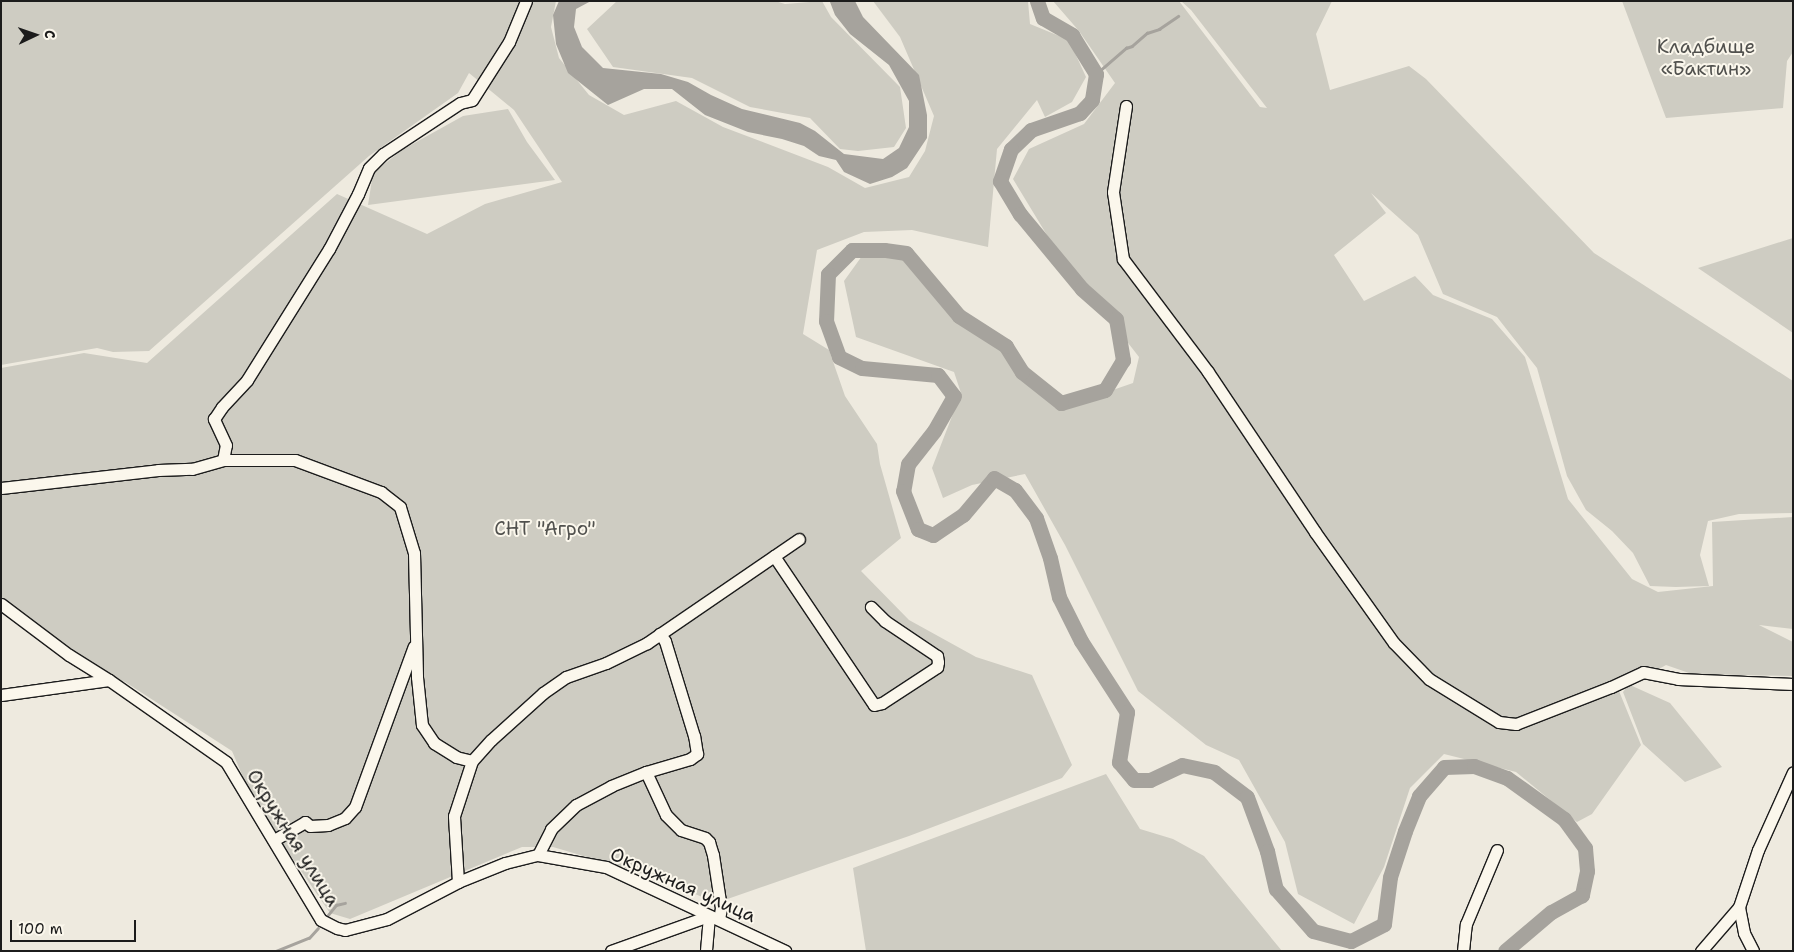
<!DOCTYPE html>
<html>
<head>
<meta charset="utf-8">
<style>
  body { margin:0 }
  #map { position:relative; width:1794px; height:952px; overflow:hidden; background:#eeeadf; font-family:"Shantell Sans",sans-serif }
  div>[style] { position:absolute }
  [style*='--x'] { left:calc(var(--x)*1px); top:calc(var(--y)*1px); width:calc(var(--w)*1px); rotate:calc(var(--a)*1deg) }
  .green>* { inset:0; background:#ceccc2 }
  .water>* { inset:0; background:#a6a39d }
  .stream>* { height:2.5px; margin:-1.25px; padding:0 1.25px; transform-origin:1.25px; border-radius:1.25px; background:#a6a39d }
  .river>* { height:15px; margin:-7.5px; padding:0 7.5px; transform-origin:7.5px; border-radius:7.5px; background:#a6a39d }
  .roads { filter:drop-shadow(1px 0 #1c1c1c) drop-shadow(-1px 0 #1c1c1c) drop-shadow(0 1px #1c1c1c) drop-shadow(0 -1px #1c1c1c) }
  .minor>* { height:11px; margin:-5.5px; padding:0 5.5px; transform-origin:5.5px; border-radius:5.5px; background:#fbf7ec }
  span { translate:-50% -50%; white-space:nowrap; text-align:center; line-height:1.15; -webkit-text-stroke:4px #fbf7ec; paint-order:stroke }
  .park-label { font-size:19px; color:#51514e }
  .street-label { font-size:19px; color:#1c1c1c }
  .frame { position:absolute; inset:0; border:2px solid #1c1c1c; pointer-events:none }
  .north { position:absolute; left:10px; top:10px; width:50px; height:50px; -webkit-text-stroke:4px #fbf7ec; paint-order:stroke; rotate:87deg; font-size:14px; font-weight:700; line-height:20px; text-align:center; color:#1c1c1c }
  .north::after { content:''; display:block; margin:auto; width:18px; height:22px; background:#1c1c1c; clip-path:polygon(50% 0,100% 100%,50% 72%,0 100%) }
  .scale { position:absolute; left:10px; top:920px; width:126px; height:22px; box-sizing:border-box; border:2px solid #1c1c1c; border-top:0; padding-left:6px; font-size:15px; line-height:18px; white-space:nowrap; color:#1c1c1c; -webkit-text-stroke:4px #fbf7ec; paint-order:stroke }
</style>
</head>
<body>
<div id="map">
  <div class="green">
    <div style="clip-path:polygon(1px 1px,556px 1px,551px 27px,559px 58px,589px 95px,624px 115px,676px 101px,723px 127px,828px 167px,865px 188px,909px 177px,925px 151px,934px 116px,900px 37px,873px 1px,1028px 1px,1030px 24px,1069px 40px,1086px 77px,1072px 102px,1045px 117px,1037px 100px,997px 149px,988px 247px,912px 230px,864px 232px,817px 250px,803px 334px,829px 350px,845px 396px,877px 444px,880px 464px,901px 538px,861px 571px,909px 620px,976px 657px,1032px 675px,1072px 765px,1062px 778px,909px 836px,716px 903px,658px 878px,553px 847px,522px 847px,350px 919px,330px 913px,253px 801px,232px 751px,125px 682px,111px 678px,1px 598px,1px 368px,84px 353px,147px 363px,337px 194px,427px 234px,485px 204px,562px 182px,514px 110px,469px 73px,458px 93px,369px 156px,149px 351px,113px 352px,97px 348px,1px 365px)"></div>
    <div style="clip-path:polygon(617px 1px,775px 1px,785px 4px,822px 1px,831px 17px,900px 87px,906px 128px,894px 147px,858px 151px,840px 149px,810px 118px,750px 107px,692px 78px,613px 67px,587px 29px)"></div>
    <div style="clip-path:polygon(1053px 1px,1179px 1px,1260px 107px,1267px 108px,1191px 10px,1181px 1px,1332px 1px,1316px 34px,1330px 90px,1409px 66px,1426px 79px,1594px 253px,1793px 381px,1793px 513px,1739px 514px,1708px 521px,1700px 555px,1709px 586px,1676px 587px,1650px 586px,1633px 553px,1612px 531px,1586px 510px,1567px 476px,1537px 368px,1497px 317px,1443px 294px,1418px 235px,1371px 193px,1386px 213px,1334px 255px,1364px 301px,1415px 276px,1433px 295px,1492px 319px,1525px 357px,1568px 499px,1632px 579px,1658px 592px,1713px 586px,1712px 522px,1793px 517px,1793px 629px,1759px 625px,1793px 642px,1793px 676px,1692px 674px,1666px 665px,1630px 685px,1670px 703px,1722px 767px,1685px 782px,1643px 744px,1623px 692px,1627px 687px,1619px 691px,1641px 745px,1592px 814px,1577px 822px,1516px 772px,1444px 754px,1410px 788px,1384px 867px,1354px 924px,1298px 894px,1285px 842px,1239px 760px,1206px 745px,1138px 691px,1065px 545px,1025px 474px,972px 485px,943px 498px,932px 468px,961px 393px,954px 372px,856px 337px,844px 281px,862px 256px,901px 257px,935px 292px,1000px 343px,1058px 409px,1133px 383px,1139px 357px,1056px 250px,1013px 179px,1029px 149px,1084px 124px,1115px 83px,1079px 31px)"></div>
    <div style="clip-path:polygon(1622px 1px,1793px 1px,1793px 52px,1787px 61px,1783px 108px,1666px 118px)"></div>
    <div style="clip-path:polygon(508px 109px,527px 142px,555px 180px,368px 205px,373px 173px,402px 150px,463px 116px)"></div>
    <div style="clip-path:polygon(1793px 238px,1793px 333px,1698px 268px)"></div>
    <div style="clip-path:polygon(1106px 774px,1140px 829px,1173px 839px,1204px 856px,1282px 951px,866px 951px,853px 868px)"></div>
  </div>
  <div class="water">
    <div style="clip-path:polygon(559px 1px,591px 1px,576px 9px,574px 27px,582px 47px,603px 68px,661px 74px,688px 82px,711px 95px,742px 109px,800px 123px,815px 131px,844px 154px,883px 159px,899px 148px,909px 127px,909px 101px,889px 65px,850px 34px,835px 15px,830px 2px,855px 1px,863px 17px,919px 75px,927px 115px,927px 138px,907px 168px,892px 177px,870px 184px,844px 172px,836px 160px,819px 156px,804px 146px,782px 139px,748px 132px,705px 115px,672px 89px,644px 89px,608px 105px,568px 73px,556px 44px,553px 15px)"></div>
  </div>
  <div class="stream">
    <div style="--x:1096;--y:74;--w:40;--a:-41"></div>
    <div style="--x:1126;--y:48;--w:6;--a:-18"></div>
    <div style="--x:1132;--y:46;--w:20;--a:-41"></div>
    <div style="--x:1147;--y:33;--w:13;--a:-18"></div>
    <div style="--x:1159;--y:29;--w:23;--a:-34"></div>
    <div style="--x:328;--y:915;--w:13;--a:-51"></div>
    <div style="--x:336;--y:905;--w:9;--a:-13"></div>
    <div style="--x:276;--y:951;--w:35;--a:-22"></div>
    <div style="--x:309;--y:938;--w:13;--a:-48"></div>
  </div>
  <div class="river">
    <div style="--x:1037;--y:1;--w:18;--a:71"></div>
    <div style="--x:1043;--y:18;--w:34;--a:30"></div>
    <div style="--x:1072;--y:35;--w:46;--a:58.4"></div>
    <div style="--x:1096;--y:74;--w:26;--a:99"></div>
    <div style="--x:1092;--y:100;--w:18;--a:133"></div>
    <div style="--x:1080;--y:113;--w:52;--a:160.9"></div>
    <div style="--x:1031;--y:130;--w:28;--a:136"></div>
    <div style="--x:1011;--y:149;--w:34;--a:109"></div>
    <div style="--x:1000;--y:181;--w:39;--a:59"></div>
    <div style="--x:1020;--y:214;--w:97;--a:50.4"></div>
    <div style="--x:1082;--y:289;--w:45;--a:41.4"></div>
    <div style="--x:1116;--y:319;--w:42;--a:80.3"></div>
    <div style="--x:1123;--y:360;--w:35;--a:121"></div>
    <div style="--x:1105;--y:390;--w:46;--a:163.5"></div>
    <div style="--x:1061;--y:403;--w:50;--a:-141.5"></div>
    <div style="--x:1022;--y:372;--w:31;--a:-122"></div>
    <div style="--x:1006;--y:346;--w:56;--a:-147.4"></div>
    <div style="--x:959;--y:316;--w:82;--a:-130.1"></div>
    <div style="--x:906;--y:253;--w:22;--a:-172"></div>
    <div style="--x:884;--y:250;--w:32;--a:180"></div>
    <div style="--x:852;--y:250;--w:34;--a:135"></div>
    <div style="--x:828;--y:274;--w:47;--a:92.4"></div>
    <div style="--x:826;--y:321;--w:38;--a:70"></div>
    <div style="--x:839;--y:357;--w:25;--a:26"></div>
    <div style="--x:862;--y:368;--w:76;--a:5.3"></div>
    <div style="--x:938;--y:375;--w:26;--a:53"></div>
    <div style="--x:954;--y:396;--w:40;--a:119.7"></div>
    <div style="--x:934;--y:431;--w:42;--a:128.2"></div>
    <div style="--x:908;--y:464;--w:27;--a:100"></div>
    <div style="--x:903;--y:491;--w:41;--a:68.5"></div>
    <div style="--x:918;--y:529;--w:16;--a:22"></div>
    <div style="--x:933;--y:535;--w:36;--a:-34"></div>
    <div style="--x:963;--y:515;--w:48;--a:-50"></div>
    <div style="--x:994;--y:478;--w:24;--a:30"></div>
    <div style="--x:1015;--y:490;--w:35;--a:53"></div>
    <div style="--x:1036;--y:518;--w:42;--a:70.7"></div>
    <div style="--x:1050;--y:558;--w:40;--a:77"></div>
    <div style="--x:1059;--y:597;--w:49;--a:63.4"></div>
    <div style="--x:1081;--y:641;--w:85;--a:57.1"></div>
    <div style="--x:1127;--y:712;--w:51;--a:99.1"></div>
    <div style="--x:1119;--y:762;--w:23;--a:50"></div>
    <div style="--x:1134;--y:780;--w:16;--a:0"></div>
    <div style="--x:1150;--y:780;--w:35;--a:-25"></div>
    <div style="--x:1182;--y:765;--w:33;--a:12"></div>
    <div style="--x:1214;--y:772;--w:41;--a:37.1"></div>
    <div style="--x:1247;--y:797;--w:58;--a:69.7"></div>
    <div style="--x:1267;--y:851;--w:39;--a:77"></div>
    <div style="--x:1276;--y:889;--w:56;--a:48.6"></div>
    <div style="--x:1313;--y:931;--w:39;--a:15"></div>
    <div style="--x:1351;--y:941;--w:37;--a:-27"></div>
    <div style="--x:1384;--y:924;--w:47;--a:-82.7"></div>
    <div style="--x:1390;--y:877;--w:48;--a:-71.9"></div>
    <div style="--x:1405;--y:831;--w:38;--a:-68"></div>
    <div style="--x:1419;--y:796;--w:38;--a:-49"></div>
    <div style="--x:1444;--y:767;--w:30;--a:-2"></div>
    <div style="--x:1474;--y:766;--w:35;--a:20"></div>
    <div style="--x:1507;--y:778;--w:70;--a:35.7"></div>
    <div style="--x:1564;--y:819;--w:36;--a:54"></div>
    <div style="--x:1585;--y:848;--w:23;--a:85"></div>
    <div style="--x:1587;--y:871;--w:25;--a:102"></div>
    <div style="--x:1582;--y:895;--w:35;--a:151"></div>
    <div style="--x:1551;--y:912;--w:60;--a:139.7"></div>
  </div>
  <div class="roads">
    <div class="minor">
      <div style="--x:1126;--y:106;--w:87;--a:98.6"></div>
      <div style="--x:1113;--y:192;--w:68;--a:81.5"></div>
      <div style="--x:1123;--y:259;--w:141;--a:53"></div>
      <div style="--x:1208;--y:372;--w:192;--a:56.2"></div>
      <div style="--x:1315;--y:532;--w:136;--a:54.6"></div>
      <div style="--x:1394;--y:643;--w:50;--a:45.8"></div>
      <div style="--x:1429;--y:679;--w:82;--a:31.6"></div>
      <div style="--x:1499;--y:722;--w:17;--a:7"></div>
      <div style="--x:1516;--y:724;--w:102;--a:-21.3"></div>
      <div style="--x:1611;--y:687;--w:35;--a:-25"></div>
      <div style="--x:1643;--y:672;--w:36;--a:11"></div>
      <div style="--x:1678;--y:679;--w:115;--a:2.5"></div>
      <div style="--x:223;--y:460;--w:72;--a:0"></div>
      <div style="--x:295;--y:460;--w:92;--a:20.4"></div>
      <div style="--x:381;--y:492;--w:24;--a:38"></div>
      <div style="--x:400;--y:507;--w:48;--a:73.1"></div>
      <div style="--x:414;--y:553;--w:124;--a:88.6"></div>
      <div style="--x:417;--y:677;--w:48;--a:84.1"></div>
      <div style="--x:422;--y:725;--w:22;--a:56"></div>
      <div style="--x:434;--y:743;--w:26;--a:32"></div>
      <div style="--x:456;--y:757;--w:16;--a:14"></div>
      <div style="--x:1;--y:488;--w:158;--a:-6.5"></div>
      <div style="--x:158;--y:470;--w:34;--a:-2"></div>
      <div style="--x:192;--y:469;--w:32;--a:-16"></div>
      <div style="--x:223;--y:460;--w:15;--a:-79"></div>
      <div style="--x:226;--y:445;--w:29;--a:-115"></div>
      <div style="--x:214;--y:419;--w:14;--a:-56"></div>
      <div style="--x:222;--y:407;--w:37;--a:-47"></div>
      <div style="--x:247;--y:380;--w:155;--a:-58"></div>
      <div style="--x:329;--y:249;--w:62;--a:-62.2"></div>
      <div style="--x:358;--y:194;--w:28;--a:-67"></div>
      <div style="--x:369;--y:168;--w:20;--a:-45"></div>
      <div style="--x:383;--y:154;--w:92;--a:-33.5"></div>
      <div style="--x:460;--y:103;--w:12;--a:-14"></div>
      <div style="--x:472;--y:100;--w:69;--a:-57.5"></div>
      <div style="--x:509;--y:42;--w:44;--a:-67.5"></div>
      <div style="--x:774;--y:556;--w:179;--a:56.1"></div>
      <div style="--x:874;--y:705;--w:8;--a:-14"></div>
      <div style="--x:882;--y:703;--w:66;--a:-33.2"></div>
      <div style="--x:937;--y:667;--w:5;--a:-79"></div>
      <div style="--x:938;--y:662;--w:6;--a:-99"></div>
      <div style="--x:937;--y:656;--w:63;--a:-146.1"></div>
      <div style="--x:885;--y:621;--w:20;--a:-135"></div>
      <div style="--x:1;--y:604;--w:85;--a:36.9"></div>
      <div style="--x:69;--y:655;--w:47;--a:32"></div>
      <div style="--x:109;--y:680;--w:143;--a:35"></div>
      <div style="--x:226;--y:762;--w:184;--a:59"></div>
      <div style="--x:321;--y:920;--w:18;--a:27"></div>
      <div style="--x:337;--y:928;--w:8;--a:14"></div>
      <div style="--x:345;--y:930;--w:43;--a:-14.7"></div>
      <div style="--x:387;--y:919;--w:80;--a:-27.5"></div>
      <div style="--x:458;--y:882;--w:51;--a:-22"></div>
      <div style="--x:505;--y:863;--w:34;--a:-14"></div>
      <div style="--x:538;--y:855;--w:69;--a:10"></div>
      <div style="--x:606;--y:867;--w:198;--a:25.1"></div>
      <div style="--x:1;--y:695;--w:109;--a:-7.9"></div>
      <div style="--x:646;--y:772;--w:47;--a:65.1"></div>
      <div style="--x:666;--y:815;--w:21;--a:45"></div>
      <div style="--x:681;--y:830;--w:25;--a:18"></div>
      <div style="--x:705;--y:838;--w:6;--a:45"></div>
      <div style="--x:709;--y:842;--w:14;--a:73"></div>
      <div style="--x:713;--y:855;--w:54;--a:81.4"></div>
      <div style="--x:721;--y:908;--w:11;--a:100"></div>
      <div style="--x:274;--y:840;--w:36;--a:-30"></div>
      <div style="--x:305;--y:822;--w:6;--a:39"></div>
      <div style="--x:310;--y:826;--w:18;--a:-3"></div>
      <div style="--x:328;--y:825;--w:18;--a:-22"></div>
      <div style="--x:345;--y:818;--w:15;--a:-48"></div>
      <div style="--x:355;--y:807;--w:171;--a:-69.9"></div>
      <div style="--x:538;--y:855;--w:29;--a:-63"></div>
      <div style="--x:551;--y:829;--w:35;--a:-44"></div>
      <div style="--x:576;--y:805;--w:40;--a:-28"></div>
      <div style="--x:611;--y:786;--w:38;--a:-22"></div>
      <div style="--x:646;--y:772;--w:46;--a:-16.5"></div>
      <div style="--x:690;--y:759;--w:9;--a:-36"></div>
      <div style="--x:697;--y:754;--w:18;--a:-99"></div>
      <div style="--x:694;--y:736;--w:99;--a:-107"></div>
      <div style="--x:665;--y:641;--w:9;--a:-126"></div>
      <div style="--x:458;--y:882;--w:66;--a:-93.5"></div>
      <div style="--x:454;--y:816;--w:58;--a:-71.9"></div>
      <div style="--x:472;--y:761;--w:28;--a:-48"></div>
      <div style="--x:491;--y:740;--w:70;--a:-42.1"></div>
      <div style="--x:543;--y:693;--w:28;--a:-35"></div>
      <div style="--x:566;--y:677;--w:42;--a:-19.3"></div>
      <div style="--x:606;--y:663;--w:46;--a:-26"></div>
      <div style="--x:647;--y:643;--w:184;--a:-34.4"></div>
      <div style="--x:1739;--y:907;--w:26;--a:79"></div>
      <div style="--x:1744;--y:933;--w:20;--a:63"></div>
      <div style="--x:611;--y:951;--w:104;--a:-19.7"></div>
      <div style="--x:709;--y:916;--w:35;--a:95"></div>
      <div style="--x:1463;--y:951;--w:27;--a:-84"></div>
      <div style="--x:1466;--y:924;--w:80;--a:-67.3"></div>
      <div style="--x:1701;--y:951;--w:58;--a:-49.2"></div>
      <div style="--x:1739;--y:907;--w:60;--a:-71.6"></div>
      <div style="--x:1758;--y:850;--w:85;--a:-65.8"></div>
    </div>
  </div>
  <div class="park-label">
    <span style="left:1706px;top:58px">Кладбище<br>«Бактин»</span>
    <span style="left:545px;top:529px">СНТ "Агро"</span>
  </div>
  <div class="street-label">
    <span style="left:293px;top:838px;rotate:58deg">Окружная улица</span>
    <span style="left:683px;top:885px;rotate:24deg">Окружная улица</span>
  </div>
  <div class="frame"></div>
  <div class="north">С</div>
  <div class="scale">100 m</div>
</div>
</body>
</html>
